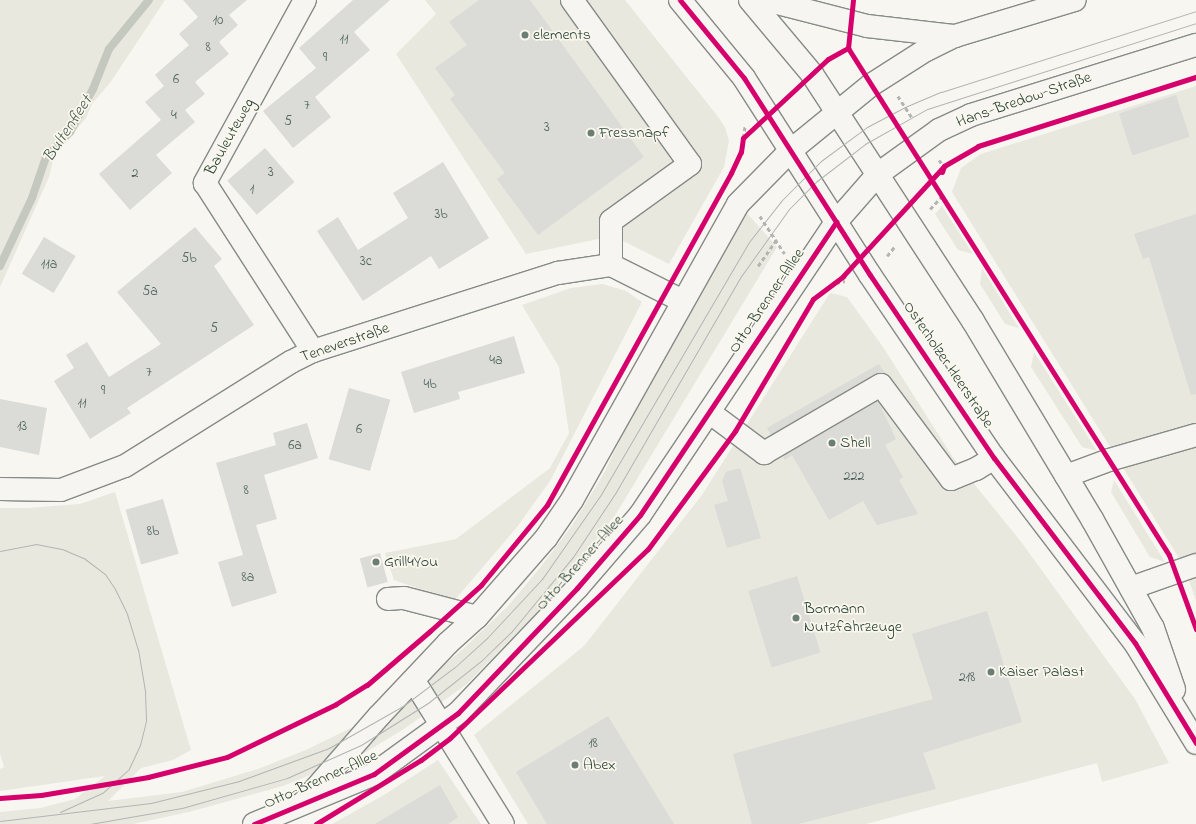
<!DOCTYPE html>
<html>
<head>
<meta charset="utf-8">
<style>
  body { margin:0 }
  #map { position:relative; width:1196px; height:824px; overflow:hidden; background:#f8f6f0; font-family:"Indie Flower",sans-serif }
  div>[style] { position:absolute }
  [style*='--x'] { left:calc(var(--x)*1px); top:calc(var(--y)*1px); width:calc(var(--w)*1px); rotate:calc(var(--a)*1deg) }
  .built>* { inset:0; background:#e8e8df }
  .stream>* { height:8px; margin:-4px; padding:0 4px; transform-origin:4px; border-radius:4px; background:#c4c8bf }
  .building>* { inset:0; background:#dbdbd7; transform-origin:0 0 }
  .path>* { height:2.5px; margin-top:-1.25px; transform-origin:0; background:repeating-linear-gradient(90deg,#b2b5b1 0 4px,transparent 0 7px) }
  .roads { filter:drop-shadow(1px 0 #868b86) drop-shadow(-1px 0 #868b86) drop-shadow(0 1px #868b86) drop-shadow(0 -1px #868b86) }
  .minor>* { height:22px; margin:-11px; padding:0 11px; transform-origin:11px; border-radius:11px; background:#f6f5f1 }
  .major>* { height:22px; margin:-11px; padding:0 11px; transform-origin:11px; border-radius:11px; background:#f6f5f1 }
  .tram>* { height:1px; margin:-0.5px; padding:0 0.5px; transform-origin:0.5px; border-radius:0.5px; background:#b2b5b1 }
  .cycleway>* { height:5px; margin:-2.5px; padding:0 2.5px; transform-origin:2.5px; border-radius:2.5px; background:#d6006c }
  .dots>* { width:11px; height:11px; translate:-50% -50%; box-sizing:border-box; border:2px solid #fbf7ec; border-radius:50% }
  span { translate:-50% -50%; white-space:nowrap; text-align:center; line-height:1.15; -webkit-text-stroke:3.5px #fbf7ec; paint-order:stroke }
  .number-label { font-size:14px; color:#4e645d }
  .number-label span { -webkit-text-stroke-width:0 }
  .poi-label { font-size:16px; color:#1f3d34 }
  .left { translate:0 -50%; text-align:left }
  .street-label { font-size:16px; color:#1f3d34 }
  .water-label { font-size:17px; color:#425b52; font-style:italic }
</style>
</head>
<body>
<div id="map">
  <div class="built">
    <div style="clip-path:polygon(0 0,165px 0,110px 83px,92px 104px,86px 118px,54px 157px,49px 177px,0 287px)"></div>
    <div style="clip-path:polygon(425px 0,625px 0,716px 114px,725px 127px,729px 141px,724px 167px,669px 264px,613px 236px,526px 254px,396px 54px,436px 14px)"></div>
    <div style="clip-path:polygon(1196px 86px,1196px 601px,1184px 566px,952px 192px,961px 168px,981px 154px)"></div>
    <div style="clip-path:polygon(942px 206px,973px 254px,958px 250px,935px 214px)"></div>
    <div style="clip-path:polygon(746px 212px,777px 247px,616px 514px,552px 597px,467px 684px,404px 729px,366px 752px,283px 786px,189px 812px,133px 824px,0 824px,0 812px,40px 808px,75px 799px,105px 776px,0 791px,0 769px,4px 767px,0 754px,0 508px,28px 508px,80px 504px,115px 492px,191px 750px,173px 760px,141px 768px,108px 801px,182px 792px,258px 769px,308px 749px,361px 723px,424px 682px,463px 649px,508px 606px,539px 569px,571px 527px,603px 475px,649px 380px)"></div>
    <div style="clip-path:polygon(982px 268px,1019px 328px,1005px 324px,980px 284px)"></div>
    <div style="clip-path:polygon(603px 284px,626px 291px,642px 302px,550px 481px,517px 527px,454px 601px,394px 580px,385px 553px,456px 539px,550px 468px,569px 433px,559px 367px,522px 305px,571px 288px)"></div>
    <div style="clip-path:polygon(830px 293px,847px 297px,883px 347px,954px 459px,1022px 543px,1135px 699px,1169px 763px,1102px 782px,1097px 763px,866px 824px,528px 824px,474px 735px,584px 646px,702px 495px)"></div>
    <div style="clip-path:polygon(1034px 352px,1097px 451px,1082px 447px,1031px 367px)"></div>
    <div style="clip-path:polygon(1114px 480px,1165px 562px,1150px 557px,1111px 492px)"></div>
    <div style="clip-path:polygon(438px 760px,481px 824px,332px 824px,384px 795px)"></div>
  </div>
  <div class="stream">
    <div style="--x:0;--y:266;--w:75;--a:-64.8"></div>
    <div style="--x:32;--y:198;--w:43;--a:-71.1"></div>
    <div style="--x:46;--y:157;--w:35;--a:-46"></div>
    <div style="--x:70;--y:132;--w:49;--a:-61.9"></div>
    <div style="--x:93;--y:89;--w:43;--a:-68.2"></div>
    <div style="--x:109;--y:49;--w:63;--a:-50.8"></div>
  </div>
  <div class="building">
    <div style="clip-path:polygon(183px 0,247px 0,229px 15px,238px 25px,219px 42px,229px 54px,195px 82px,205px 94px,185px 110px,195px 122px,156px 155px,172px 173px,130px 210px,99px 174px,161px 120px,145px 102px,164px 86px,155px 75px,189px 45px,179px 34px,198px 17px)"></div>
    <div style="clip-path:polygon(353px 0,390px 0,354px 32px,370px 50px,315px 97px,331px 117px,293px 148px,263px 111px,316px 68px,299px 48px)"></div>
    <div style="clip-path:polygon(479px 0,530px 0,644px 157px,538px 235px,497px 179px,505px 173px,450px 99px,455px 95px,435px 68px,467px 45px,449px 22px)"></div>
    <div style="left:1176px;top:95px;width:44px;height:60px;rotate:72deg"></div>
    <div style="left:265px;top:148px;width:45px;height:50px;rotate:49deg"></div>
    <div style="clip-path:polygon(443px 162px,489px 238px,439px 269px,431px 256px,363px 301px,317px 231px,338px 217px,358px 250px,408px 218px,393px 193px)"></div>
    <div style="clip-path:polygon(1196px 214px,1196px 394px,1191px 395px,1149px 257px,1143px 259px,1134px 234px)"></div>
    <div style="clip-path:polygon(195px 227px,222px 259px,214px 266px,254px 325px,127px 408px,131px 413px,90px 439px,54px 381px,74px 368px,66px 355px,87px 342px,109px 377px,161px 344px,117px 292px)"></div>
    <div style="left:44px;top:237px;width:37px;height:43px;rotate:31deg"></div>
    <div style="clip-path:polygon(514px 336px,525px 373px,458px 392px,460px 399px,414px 413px,401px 372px)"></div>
    <div style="clip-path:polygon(879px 364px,885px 373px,875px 374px,771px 435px,767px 428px)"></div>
    <div style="left:349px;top:388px;width:43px;height:74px;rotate:16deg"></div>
    <div style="clip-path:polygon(0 399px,47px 408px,39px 455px,0 447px)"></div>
    <div style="clip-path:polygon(878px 401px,896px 439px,885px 445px,903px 477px,899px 480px,918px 514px,877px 525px,863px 501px,829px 520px,792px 455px,785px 460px,783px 456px)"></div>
    <div style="clip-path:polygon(307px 423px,318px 458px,264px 475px,277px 519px,256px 525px,277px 593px,232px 607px,218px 562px,243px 555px,216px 463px,276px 445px,273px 433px)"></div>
    <div style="clip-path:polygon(740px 468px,761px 538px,727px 548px,714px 505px,728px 501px,722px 481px,726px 472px)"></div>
    <div style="left:163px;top:499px;width:57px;height:39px;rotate:74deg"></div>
    <div style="left:380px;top:553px;width:30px;height:21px;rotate:75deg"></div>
    <div style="left:797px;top:576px;width:80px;height:51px;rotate:73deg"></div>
    <div style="clip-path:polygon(987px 611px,1022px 722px,923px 753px,936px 789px,798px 824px,752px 824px,733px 754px,933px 699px,912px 634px)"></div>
    <div style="clip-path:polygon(608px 716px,674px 824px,547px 824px,516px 772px)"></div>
    <div style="clip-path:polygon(440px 785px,458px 817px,448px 824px,375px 824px)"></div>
  </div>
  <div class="path">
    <div style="--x:898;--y:96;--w:27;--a:57"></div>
    <div style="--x:743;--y:138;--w:12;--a:-81"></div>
    <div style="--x:939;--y:160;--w:8;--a:50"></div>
    <div style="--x:930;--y:209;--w:18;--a:-47"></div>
    <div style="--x:760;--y:216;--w:45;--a:56.7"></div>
    <div style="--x:887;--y:256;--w:13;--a:-51"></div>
    <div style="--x:758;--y:266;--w:32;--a:-55"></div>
    <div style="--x:836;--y:283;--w:9;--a:-13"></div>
  </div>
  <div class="roads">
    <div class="minor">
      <div style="--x:305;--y:0;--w:209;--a:118.7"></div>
      <div style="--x:205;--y:183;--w:200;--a:57.3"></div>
      <div style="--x:572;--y:0;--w:202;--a:54.3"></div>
      <div style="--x:690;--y:164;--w:97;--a:144.2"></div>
      <div style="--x:611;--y:221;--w:44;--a:90"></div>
      <div style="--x:709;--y:412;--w:69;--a:36.7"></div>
      <div style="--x:764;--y:453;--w:135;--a:-30.2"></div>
      <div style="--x:881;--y:385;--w:117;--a:53.3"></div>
      <div style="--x:951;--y:479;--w:27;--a:-22"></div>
      <div style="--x:976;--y:469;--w:21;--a:-31"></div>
      <div style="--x:1066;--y:476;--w:46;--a:-20.4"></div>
      <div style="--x:1109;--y:460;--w:91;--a:-16"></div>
      <div style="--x:0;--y:489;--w:61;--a:0.9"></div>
      <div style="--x:61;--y:490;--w:68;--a:-20.6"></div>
      <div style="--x:125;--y:466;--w:196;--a:-32.1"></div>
      <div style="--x:291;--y:362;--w:25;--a:-27"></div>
      <div style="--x:313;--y:351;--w:257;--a:-17.7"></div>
      <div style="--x:558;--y:273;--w:54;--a:-8.6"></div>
      <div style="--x:611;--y:265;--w:80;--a:26.6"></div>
      <div style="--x:1131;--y:588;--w:69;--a:-19.5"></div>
      <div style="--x:388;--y:599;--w:16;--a:-4"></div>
      <div style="--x:404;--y:598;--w:75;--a:14.6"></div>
      <div style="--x:414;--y:681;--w:168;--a:58.1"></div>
      <div style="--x:304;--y:802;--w:114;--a:-48.9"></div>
      <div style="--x:379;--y:716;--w:100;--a:-46.6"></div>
      <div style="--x:448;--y:643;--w:39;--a:-42"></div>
      <div style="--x:477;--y:617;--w:105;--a:-48.9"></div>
      <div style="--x:546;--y:538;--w:46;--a:-55.6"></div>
      <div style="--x:572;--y:500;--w:339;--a:-60.7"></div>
      <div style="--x:738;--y:204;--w:74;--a:-45.5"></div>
      <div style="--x:254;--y:824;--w:130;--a:-22.6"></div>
      <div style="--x:374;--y:774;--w:104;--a:-36"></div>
      <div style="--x:458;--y:713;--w:173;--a:-46.4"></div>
      <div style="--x:577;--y:588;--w:96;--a:-49.2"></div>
      <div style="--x:640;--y:515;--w:353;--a:-56.2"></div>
    </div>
    <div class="major">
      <div style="--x:680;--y:0;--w:101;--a:50.6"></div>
      <div style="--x:744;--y:78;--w:234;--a:57.4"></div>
      <div style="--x:870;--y:275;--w:221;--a:55.9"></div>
      <div style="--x:994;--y:458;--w:233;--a:52.7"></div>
      <div style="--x:1135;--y:643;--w:117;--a:58.6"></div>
      <div style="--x:750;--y:0;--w:97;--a:50"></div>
      <div style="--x:812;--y:74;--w:295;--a:56.9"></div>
      <div style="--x:973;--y:321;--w:231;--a:59"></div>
      <div style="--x:1092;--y:519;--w:125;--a:60.8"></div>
      <div style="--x:1153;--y:628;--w:65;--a:71"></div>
      <div style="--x:766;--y:0;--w:104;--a:14.4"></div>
      <div style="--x:867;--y:26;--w:89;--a:6.5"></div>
      <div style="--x:790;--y:151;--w:104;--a:-39.2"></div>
      <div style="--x:871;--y:85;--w:65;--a:-32.5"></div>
      <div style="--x:926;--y:50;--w:32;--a:-26"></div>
      <div style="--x:955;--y:36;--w:125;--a:-16.7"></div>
      <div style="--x:836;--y:222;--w:64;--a:-48.8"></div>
      <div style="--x:878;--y:174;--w:75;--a:-35.8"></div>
      <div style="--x:939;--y:130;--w:35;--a:-25"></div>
      <div style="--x:971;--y:115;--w:236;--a:-17.3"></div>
    </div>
  </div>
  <div class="tram">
    <div style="--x:0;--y:551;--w:37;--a:-11"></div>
    <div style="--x:36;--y:544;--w:26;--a:11"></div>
    <div style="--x:62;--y:549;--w:25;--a:23"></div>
    <div style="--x:85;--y:559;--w:25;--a:37"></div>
    <div style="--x:105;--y:574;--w:18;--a:56"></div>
    <div style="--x:115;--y:589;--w:28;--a:64"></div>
    <div style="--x:127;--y:614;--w:37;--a:73"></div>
    <div style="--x:138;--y:649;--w:43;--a:80.5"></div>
    <div style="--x:145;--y:691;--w:30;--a:88"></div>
    <div style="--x:146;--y:721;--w:25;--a:104"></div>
    <div style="--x:140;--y:745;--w:26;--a:115"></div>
    <div style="--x:129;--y:769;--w:36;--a:138"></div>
    <div style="--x:102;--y:793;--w:46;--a:155.7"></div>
    <div style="--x:0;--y:821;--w:152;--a:-6.8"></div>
    <div style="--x:151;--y:803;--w:91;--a:-14"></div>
    <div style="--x:239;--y:781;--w:96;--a:-20.1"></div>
    <div style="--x:329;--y:748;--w:85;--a:-29.6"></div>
    <div style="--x:403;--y:706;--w:65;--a:-36.9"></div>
    <div style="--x:455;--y:667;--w:43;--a:-42.2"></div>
    <div style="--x:487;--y:638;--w:81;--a:-47"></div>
    <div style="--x:542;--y:579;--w:101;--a:-55.1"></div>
    <div style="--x:600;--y:496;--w:294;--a:-59.6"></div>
    <div style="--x:749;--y:242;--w:53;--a:-51.8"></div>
    <div style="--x:782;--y:200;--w:55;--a:-45"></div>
    <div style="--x:821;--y:161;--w:57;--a:-36.5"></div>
    <div style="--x:867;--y:127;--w:43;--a:-27.8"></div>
    <div style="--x:905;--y:107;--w:39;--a:-23"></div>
    <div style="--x:941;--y:92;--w:268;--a:-17.6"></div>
    <div style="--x:90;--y:824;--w:93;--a:-9.9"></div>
    <div style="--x:182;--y:808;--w:109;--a:-15.9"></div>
    <div style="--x:287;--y:778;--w:81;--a:-24"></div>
    <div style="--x:361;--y:745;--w:79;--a:-32.1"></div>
    <div style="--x:428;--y:703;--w:69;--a:-38.5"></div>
    <div style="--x:482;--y:660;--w:42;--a:-44"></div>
    <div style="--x:512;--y:631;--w:96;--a:-50.5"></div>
    <div style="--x:573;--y:557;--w:78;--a:-56.5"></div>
    <div style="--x:616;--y:492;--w:251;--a:-59.9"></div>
    <div style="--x:742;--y:275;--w:81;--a:-54.5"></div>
    <div style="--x:789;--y:209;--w:40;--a:-45"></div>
    <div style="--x:817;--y:181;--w:61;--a:-37.6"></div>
    <div style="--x:865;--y:144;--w:71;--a:-29.4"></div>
    <div style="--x:927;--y:109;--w:282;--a:-17.7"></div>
  </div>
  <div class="cycleway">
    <div style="--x:680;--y:0;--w:101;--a:50.6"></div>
    <div style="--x:744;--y:78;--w:234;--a:57.4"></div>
    <div style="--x:870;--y:275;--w:221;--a:55.9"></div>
    <div style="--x:994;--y:458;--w:233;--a:52.7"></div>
    <div style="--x:1135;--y:643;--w:117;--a:58.6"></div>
    <div style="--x:853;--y:0;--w:48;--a:95.9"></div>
    <div style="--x:848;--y:48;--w:600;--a:57.66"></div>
    <div style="--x:1169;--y:555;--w:79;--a:70"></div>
    <div style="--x:942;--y:172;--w:6;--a:-72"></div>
    <div style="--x:944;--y:166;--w:39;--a:-30"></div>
    <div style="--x:978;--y:146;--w:229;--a:-17.6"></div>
    <div style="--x:0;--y:798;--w:41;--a:-4.2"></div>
    <div style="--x:41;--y:795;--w:109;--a:-9.5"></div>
    <div style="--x:148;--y:777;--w:81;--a:-14.2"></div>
    <div style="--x:227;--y:757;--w:121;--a:-25.9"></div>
    <div style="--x:336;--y:704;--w:36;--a:-32"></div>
    <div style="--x:367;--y:685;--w:83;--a:-40.6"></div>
    <div style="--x:430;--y:631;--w:69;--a:-42"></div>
    <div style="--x:481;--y:585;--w:104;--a:-50.5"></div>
    <div style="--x:547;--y:505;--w:380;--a:-61"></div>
    <div style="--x:731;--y:173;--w:23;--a:-65"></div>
    <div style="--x:741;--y:152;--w:14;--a:-82"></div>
    <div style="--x:743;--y:138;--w:116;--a:-42.9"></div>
    <div style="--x:828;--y:59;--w:23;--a:-29"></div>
    <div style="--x:254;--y:824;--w:130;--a:-22.6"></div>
    <div style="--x:374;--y:774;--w:104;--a:-36"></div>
    <div style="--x:458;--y:713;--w:173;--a:-46.4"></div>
    <div style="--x:577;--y:588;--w:96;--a:-49.2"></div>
    <div style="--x:640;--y:515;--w:353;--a:-56.2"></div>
    <div style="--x:316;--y:824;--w:123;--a:-31.4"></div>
    <div style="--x:421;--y:760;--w:36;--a:-37"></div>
    <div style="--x:450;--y:738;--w:274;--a:-43.7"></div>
    <div style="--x:648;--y:549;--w:147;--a:-53.6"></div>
    <div style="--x:735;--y:431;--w:153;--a:-59.4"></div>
    <div style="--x:813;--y:299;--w:38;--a:-37"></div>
    <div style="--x:843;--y:276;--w:149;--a:-47.4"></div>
  </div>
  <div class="dots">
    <div style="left:525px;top:35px;background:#6b7e76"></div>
    <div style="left:591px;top:133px;background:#6b7e76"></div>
    <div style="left:832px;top:443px;background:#6b7e76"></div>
    <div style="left:376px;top:562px;background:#6b7e76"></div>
    <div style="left:796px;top:618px;background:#6b7e76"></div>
    <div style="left:991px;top:672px;background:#6b7e76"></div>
    <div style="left:575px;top:765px;background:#6b7e76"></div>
  </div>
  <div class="number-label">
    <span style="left:218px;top:21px">10</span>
    <span style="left:344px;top:40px">11</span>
    <span style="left:208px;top:48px">8</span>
    <span style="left:325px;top:58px">9</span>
    <span style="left:176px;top:80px">6</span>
    <span style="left:307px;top:106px">7</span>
    <span style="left:174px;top:116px">4</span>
    <span style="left:288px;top:122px">5</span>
    <span style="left:547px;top:128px">3</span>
    <span style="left:271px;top:173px">3</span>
    <span style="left:135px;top:174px">2</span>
    <span style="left:252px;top:190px">1</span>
    <span style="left:441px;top:215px">3b</span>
    <span style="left:189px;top:259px">5b</span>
    <span style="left:366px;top:262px">3c</span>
    <span style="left:49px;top:265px">11a</span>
    <span style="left:150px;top:292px">5a</span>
    <span style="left:214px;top:329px">5</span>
    <span style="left:496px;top:361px">4a</span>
    <span style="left:149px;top:373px">7</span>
    <span style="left:430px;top:385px">4b</span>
    <span style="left:103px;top:391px">9</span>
    <span style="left:82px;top:404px">11</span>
    <span style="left:22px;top:427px">13</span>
    <span style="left:359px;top:430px">6</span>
    <span style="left:295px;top:446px">6a</span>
    <span style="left:854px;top:477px">222</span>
    <span style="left:246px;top:491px">8</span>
    <span style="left:153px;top:532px">8b</span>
    <span style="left:248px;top:578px">8a</span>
    <span style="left:967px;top:678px">218</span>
    <span style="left:593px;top:744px">18</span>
  </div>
  <div class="poi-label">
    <span class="left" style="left:533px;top:35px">elements</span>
    <span class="left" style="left:599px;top:133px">Fressnapf</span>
    <span class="left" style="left:840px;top:443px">Shell</span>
    <span class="left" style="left:384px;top:562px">Grill4You</span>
    <span class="left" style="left:804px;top:618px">Bormann<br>Nutzfahrzeuge</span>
    <span class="left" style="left:999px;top:672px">Kaiser Palast</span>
    <span class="left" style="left:583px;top:765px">Abex</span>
  </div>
  <div class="street-label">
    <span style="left:1024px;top:100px;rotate:-19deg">Hans-Bredow-Straße</span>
    <span style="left:230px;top:137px;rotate:-61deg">Bauleuteweg</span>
    <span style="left:767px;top:301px;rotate:-56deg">Otto-Brenner-Allee</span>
    <span style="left:345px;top:343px;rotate:-19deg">Teneverstraße</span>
    <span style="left:948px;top:365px;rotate:56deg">Osterholzer Heerstraße</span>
    <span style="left:580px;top:563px;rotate:-48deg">Otto-Brenner-Allee</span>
    <span style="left:321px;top:780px;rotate:-24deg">Otto-Brenner-Allee</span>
  </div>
  <div class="water-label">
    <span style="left:68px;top:129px;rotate:-57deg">Bultenfleet</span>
  </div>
</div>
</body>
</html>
